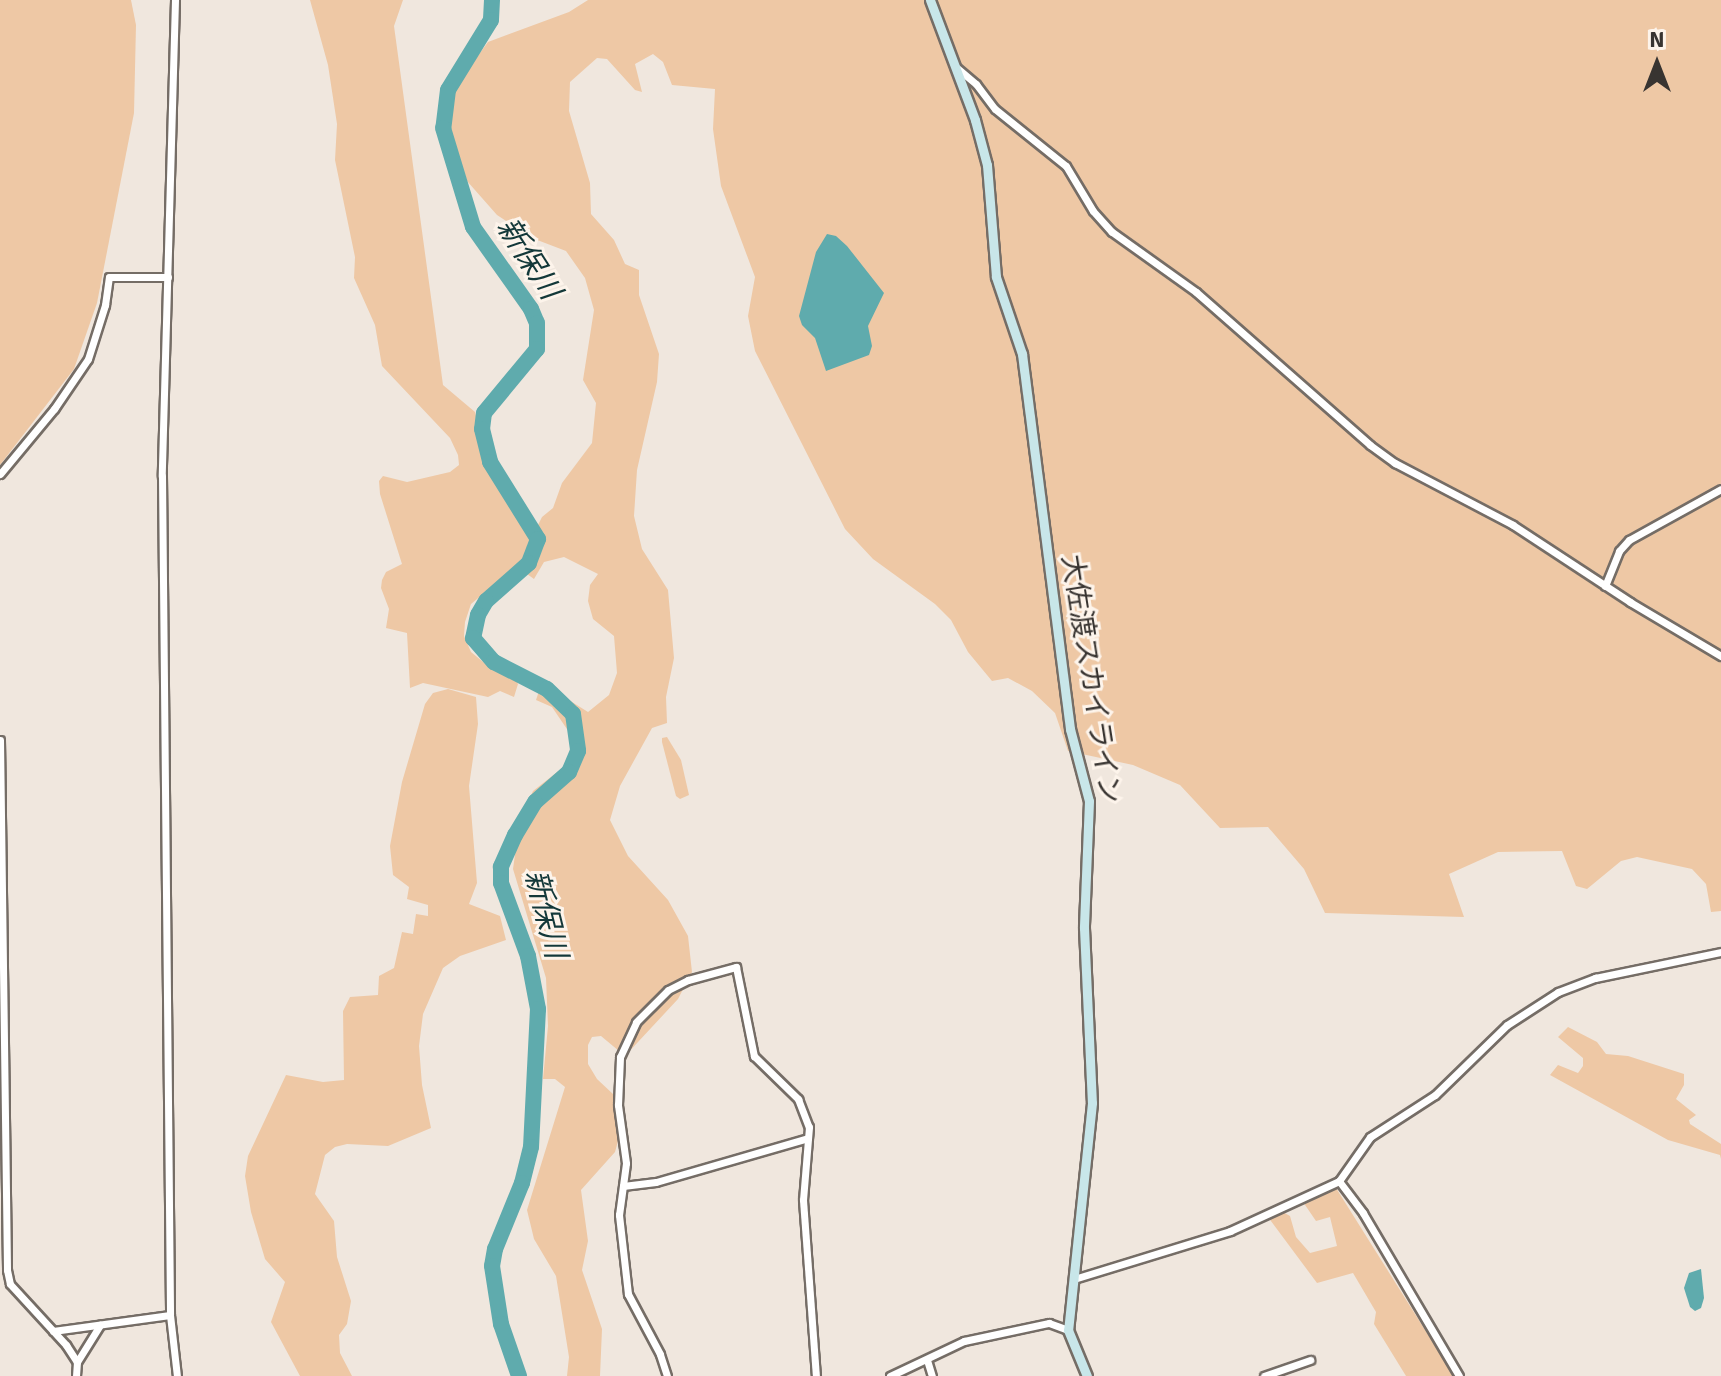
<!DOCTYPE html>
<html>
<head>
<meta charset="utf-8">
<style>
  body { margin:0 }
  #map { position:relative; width:1721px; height:1376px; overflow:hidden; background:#f0e7de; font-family:Signika,"Noto Sans JP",sans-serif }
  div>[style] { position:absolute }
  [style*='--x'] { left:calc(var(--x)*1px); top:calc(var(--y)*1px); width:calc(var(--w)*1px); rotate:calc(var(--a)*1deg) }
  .green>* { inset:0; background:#eec8a5 }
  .water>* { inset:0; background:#5fabad }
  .river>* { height:16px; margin:-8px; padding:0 8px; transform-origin:8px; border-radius:8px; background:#5fabad }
  .roads { filter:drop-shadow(2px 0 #756d66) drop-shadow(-2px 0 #756d66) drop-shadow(0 2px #756d66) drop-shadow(0 -2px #756d66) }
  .street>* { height:7px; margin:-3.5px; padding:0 3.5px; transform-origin:3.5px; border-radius:3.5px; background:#fff }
  .secondary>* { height:9px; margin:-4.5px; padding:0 4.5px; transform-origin:4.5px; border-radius:4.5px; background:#c8e6e9 }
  span { translate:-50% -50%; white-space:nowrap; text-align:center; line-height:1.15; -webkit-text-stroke:6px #fdf4eb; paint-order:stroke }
  .street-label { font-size:28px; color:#383431 }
  .water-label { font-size:30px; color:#133839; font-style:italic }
  .north { position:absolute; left:1617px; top:24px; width:80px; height:80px; -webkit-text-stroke:6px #fdf4eb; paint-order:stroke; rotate:0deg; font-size:22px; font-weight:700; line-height:32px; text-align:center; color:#383431 }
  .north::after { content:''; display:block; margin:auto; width:28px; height:36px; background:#383431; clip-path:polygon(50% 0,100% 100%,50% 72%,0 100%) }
</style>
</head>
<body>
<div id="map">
  <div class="green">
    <div style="clip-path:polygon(0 0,131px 0,136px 25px,134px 113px,97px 303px,74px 369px,0 465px)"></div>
    <div style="clip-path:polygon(310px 0,403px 0,394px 26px,443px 385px,475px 412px,490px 471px,531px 537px,525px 559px,471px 604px,465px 622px,464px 636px,471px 652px,493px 670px,515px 677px,518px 684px,514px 697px,500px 691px,488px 697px,423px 683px,410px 688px,407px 633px,386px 628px,389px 609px,381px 588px,382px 580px,386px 572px,402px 564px,380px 494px,379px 481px,383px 476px,407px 482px,450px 472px,459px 465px,458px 455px,450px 438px,382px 366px,375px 325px,354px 278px,355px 257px,335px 160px,337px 124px,328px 65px)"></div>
    <div style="clip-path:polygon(588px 0,1721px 0,1721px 911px,1711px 912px,1706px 884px,1692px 869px,1637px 857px,1621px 861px,1587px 889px,1576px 886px,1562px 851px,1498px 852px,1449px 874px,1464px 917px,1325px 913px,1304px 869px,1268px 827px,1220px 828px,1180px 785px,1133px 765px,1068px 751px,1055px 713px,1032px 691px,1008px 678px,992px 681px,968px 652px,951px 620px,935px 604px,873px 559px,845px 529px,755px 351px,748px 316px,755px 277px,721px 186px,713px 129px,715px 89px,672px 85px,663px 62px,653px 54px,635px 64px,642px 92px,635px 90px,607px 59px,597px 58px,570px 82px,569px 111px,590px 183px,591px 214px,614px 240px,625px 264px,639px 270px,639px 295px,659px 354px,657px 382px,637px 470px,634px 516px,642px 549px,668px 590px,674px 658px,666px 697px,667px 723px,652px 728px,620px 786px,610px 820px,628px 856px,668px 900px,688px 936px,692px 972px,678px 999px,625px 1056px,601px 1036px,592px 1037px,588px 1045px,588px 1064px,597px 1079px,614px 1095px,618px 1141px,615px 1152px,581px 1190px,588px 1241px,582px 1270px,602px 1329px,600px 1376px,567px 1376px,569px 1357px,556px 1276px,534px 1239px,527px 1210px,565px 1087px,555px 1079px,543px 1079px,548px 1026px,546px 978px,513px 869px,520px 819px,533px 791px,570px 762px,573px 738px,552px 707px,536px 700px,539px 691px,548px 687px,588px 712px,609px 695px,617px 673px,614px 636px,593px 619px,588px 601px,590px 585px,598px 574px,564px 557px,544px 562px,534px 579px,527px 574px,542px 539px,538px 525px,542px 517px,553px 508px,562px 483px,592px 443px,596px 403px,583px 380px,594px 310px,585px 278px,566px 251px,532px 238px,497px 215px,467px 181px,449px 125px,449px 104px,454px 88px,488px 42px,569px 12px)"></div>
    <div style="clip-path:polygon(448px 689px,476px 697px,478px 724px,469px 786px,477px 883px,469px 904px,500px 916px,506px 940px,460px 956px,443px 968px,423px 1014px,419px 1046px,422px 1085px,431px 1128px,388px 1146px,347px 1144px,335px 1147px,325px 1155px,315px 1194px,334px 1221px,337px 1257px,351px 1301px,347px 1324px,339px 1335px,340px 1353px,352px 1376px,300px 1376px,271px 1322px,285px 1282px,265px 1259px,251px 1212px,245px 1176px,248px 1156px,286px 1075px,323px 1082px,344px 1080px,343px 1011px,350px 997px,378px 995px,379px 976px,394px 968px,402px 932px,413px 934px,416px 914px,428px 916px,428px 905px,407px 899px,409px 887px,393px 875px,390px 846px,402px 782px,425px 704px,433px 693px)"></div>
    <div style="clip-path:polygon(667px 737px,681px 760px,689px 795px,680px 799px,676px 796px,662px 742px,662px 738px)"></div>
    <div style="clip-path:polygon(1568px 1027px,1597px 1042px,1606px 1054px,1628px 1056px,1684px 1074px,1684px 1085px,1676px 1099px,1696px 1115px,1689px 1120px,1690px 1124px,1721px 1144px,1721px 1159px,1720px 1155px,1668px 1140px,1550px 1075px,1558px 1065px,1578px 1073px,1583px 1066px,1583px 1058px,1558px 1037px)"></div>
    <div style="clip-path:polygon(1336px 1188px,1447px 1365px,1455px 1376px,1406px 1376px,1374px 1324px,1376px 1312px,1353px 1273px,1317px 1283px,1268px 1217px,1281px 1211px,1290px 1216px,1296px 1237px,1310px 1253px,1337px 1246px,1330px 1217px,1316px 1221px,1303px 1202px)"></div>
  </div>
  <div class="water">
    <div style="clip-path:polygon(827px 234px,836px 236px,847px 246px,884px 293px,868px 326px,872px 346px,869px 355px,826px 371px,815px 338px,802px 325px,799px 316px,816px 252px)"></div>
    <div style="clip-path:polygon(1701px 1269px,1704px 1298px,1701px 1308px,1695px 1311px,1690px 1307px,1684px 1288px,1689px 1273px)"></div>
  </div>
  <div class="river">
    <div style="--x:492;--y:0;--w:20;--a:93"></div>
    <div style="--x:491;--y:20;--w:82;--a:121.6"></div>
    <div style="--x:448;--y:90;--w:38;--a:97"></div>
    <div style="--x:443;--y:128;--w:103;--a:73.1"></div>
    <div style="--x:473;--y:227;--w:100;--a:54.7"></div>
    <div style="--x:531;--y:309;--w:15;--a:67"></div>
    <div style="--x:537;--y:323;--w:26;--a:90"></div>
    <div style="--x:537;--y:349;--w:83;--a:129.6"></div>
    <div style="--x:484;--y:413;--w:16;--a:97"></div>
    <div style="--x:482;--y:429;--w:34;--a:76"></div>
    <div style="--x:490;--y:462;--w:91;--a:58.1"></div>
    <div style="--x:538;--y:539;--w:26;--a:111"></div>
    <div style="--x:529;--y:563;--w:57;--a:138.5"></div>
    <div style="--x:486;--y:601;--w:16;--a:120"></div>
    <div style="--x:478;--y:615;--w:24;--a:102"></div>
    <div style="--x:473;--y:638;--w:32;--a:49"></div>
    <div style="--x:494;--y:662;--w:59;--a:27"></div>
    <div style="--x:547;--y:689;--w:36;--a:44"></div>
    <div style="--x:573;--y:714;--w:37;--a:82"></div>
    <div style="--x:578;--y:751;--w:23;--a:113"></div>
    <div style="--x:569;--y:772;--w:45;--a:138.6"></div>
    <div style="--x:535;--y:802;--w:39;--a:121"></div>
    <div style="--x:515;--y:835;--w:35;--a:114"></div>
    <div style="--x:501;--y:867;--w:16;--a:90"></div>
    <div style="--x:501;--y:883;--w:78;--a:69.7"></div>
    <div style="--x:528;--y:956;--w:54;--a:79.3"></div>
    <div style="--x:538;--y:1009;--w:138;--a:92.9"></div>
    <div style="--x:531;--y:1147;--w:37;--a:104"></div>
    <div style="--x:522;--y:1183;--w:71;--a:112.2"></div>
    <div style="--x:495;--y:1249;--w:17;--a:100"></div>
    <div style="--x:492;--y:1266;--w:59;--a:81.2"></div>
    <div style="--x:501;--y:1324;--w:55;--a:70.9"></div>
  </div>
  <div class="roads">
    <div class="street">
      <div style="--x:175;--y:0;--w:476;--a:91.6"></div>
      <div style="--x:162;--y:476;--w:839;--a:89.45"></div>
      <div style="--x:170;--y:1315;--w:61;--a:83.5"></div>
      <div style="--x:957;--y:68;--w:25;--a:40"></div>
      <div style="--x:976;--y:84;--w:31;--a:53"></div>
      <div style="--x:995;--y:109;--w:91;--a:38.8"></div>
      <div style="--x:1066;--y:166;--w:52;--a:59"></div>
      <div style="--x:1093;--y:211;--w:28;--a:48"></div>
      <div style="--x:1112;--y:232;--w:103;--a:35.5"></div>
      <div style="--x:1196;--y:292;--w:232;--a:41.3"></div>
      <div style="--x:1370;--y:445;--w:31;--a:36"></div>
      <div style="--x:1395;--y:463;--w:133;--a:27.7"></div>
      <div style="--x:1513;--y:525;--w:140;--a:33.3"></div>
      <div style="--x:1630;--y:602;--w:106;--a:30.7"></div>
      <div style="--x:0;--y:474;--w:85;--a:-50.3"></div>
      <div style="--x:54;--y:409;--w:60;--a:-55.8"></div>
      <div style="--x:88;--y:359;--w:57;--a:-72.5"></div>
      <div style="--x:105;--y:305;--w:28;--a:-82"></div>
      <div style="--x:109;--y:277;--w:59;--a:0"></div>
      <div style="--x:1605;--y:586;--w:38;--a:-68"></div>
      <div style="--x:1619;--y:551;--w:15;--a:-48"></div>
      <div style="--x:1629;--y:540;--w:105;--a:-29"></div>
      <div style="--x:0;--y:740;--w:530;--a:89.24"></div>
      <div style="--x:7;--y:1270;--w:14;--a:78"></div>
      <div style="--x:10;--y:1284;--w:83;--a:47.4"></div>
      <div style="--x:66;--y:1345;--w:20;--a:57"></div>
      <div style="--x:1339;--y:1181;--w:40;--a:53"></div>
      <div style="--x:1363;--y:1213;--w:189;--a:59.5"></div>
      <div style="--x:623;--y:1186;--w:33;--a:-7"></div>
      <div style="--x:656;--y:1182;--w:158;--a:-16.1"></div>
      <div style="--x:1074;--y:1279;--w:163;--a:-17.1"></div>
      <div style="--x:1230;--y:1231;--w:120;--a:-24.6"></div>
      <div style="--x:1339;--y:1181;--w:54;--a:-54.8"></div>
      <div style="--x:1370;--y:1137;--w:77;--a:-32.9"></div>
      <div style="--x:1435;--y:1095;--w:100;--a:-44.2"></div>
      <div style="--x:1507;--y:1025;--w:61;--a:-32.9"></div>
      <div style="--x:1558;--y:992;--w:40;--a:-21"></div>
      <div style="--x:1595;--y:978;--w:129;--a:-11.7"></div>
      <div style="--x:53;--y:1331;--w:118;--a:-7.8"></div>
      <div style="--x:927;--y:1360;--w:17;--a:73"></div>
      <div style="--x:76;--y:1376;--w:14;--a:-86"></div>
      <div style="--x:77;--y:1362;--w:44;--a:-58.1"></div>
      <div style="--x:667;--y:1376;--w:23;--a:-108"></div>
      <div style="--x:660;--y:1354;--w:68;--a:-118.1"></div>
      <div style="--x:628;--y:1294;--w:80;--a:-96.5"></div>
      <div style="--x:619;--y:1215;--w:52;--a:-82.3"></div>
      <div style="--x:626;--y:1163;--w:59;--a:-97.9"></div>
      <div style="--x:618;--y:1105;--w:48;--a:-87.6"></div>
      <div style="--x:620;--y:1057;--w:38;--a:-65"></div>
      <div style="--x:636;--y:1022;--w:45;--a:-45"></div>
      <div style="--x:668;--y:990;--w:22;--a:-27"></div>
      <div style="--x:688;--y:980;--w:50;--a:-15.2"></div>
      <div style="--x:736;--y:967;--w:91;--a:78.6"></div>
      <div style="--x:754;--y:1056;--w:62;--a:44.3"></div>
      <div style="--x:798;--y:1099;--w:30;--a:69"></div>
      <div style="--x:809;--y:1127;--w:73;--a:94.7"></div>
      <div style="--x:803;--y:1200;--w:176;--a:85.8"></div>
      <div style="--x:890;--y:1376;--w:82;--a:-25.3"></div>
      <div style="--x:964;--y:1341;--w:87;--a:-12"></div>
      <div style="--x:1049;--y:1323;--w:20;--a:20"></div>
      <div style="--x:1264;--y:1376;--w:49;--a:-19.2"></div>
    </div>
    <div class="secondary">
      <div style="--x:930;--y:0;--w:128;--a:69.4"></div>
      <div style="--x:975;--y:120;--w:47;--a:75.1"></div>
      <div style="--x:987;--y:165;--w:112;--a:85.4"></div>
      <div style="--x:996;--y:277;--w:81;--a:71.3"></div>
      <div style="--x:1022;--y:354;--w:378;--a:82.7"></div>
      <div style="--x:1070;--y:729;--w:74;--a:75.2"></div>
      <div style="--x:1089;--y:801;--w:127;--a:92.3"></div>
      <div style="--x:1084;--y:928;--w:175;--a:87.4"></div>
      <div style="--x:1092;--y:1103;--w:228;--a:96"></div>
      <div style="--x:1068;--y:1330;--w:50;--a:67.6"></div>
    </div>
  </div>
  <div class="street-label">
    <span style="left:1091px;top:679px;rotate:81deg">大佐渡スカイライン</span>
  </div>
  <div class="water-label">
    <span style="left:528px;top:259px;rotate:57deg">新保川</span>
    <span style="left:545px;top:914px;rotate:76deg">新保川</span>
  </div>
  <div class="north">N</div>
</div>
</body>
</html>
